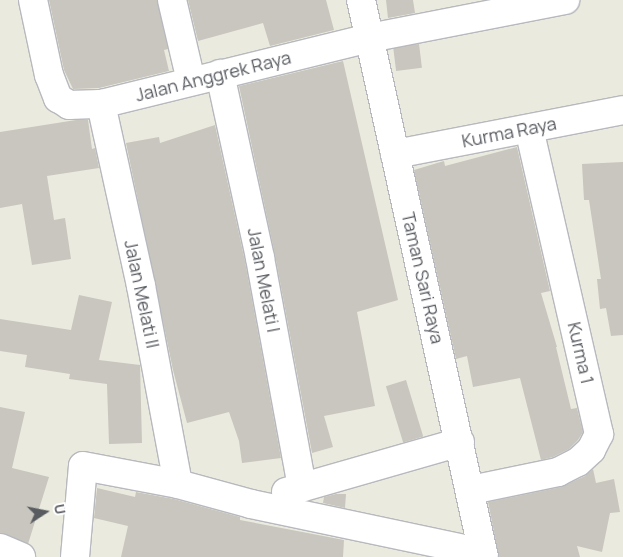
<!DOCTYPE html>
<html>
<head>
<meta charset="utf-8">
<style>
  body { margin:0 }
  #map { position:relative; width:623px; height:557px; overflow:hidden; background:#ebeadf; font-family:Manrope,sans-serif }
  div>[style] { position:absolute }
  [style*='--x'] { left:calc(var(--x)*1px); top:calc(var(--y)*1px); width:calc(var(--w)*1px); rotate:calc(var(--a)*1deg) }
  .building>* { inset:0; background:#c8c6be; transform-origin:0 0 }
  .roads { filter:drop-shadow(1px 0 #b7b9be) drop-shadow(-1px 0 #b7b9be) drop-shadow(0 1px #b7b9be) drop-shadow(0 -1px #b7b9be) }
  .minor>* { height:28px; margin:-14px; padding:0 14px; transform-origin:14px; border-radius:14px; background:#fff }
  span { translate:-50% -50%; white-space:nowrap; text-align:center; line-height:1.15; -webkit-text-stroke:5px #fff; paint-order:stroke }
  .street-label { font-size:18px; color:#585b60 }
  .north { position:absolute; left:20px; top:487px; width:50px; height:50px; -webkit-text-stroke:4px #fff; paint-order:stroke; rotate:79deg; font-size:14px; font-weight:700; line-height:20px; text-align:center; color:#585b60 }
  .north::after { content:''; display:block; margin:auto; width:18px; height:22px; background:#585b60; clip-path:polygon(50% 0,100% 100%,50% 72%,0 100%) }
</style>
</head>
<body>
<div id="map">
  <div class="building">
    <div style="clip-path:polygon(49px 0,157px 0,168px 49px,164px 50px,169px 71px,99px 88px,73px 89px,64px 70px)"></div>
    <div style="clip-path:polygon(188px 0,326px 0,334px 30px,270px 46px,263px 23px,198px 41px)"></div>
    <div style="clip-path:polygon(386px 0,413px 0,415px 13px,388px 18px)"></div>
    <div style="left:419px;top:44px;width:24px;height:26px;rotate:83deg"></div>
    <div style="clip-path:polygon(343px 61px,398px 300px,357px 312px,375px 406px,324px 416px,333px 447px,312px 453px,275px 255px,239px 86px)"></div>
    <div style="clip-path:polygon(76px 120px,88px 120px,92px 149px,95px 148px,99px 168px,47px 176px,54px 220px,65px 218px,71px 259px,32px 265px,22px 204px,0 208px,0 132px)"></div>
    <div style="clip-path:polygon(215px 125px,245px 261px,281px 458px,242px 463px,239px 441px,229px 412px,187px 423px,173px 370px,126px 143px,159px 137px,160px 143px)"></div>
    <div style="clip-path:polygon(517px 147px,550px 291px,541px 293px,557px 347px,556px 347px,571px 409px,577px 408px,583px 432px,578px 440px,569px 449px,553px 457px,541px 460px,520px 378px,473px 387px,467px 356px,456px 359px,414px 170px,444px 161px,445px 166px)"></div>
    <div style="clip-path:polygon(623px 162px,623px 335px,611px 336px,606px 308px,600px 309px,597px 279px,601px 279px,589px 200px,584px 200px,582px 164px)"></div>
    <div style="clip-path:polygon(79px 295px,112px 302px,99px 360px,140px 365px,142px 443px,109px 444px,107px 384px,69px 379px,70px 374px,25px 367px,27px 355px,0 351px,0 319px,71px 330px)"></div>
    <div style="left:406px;top:380px;width:59px;height:21px;rotate:73deg"></div>
    <div style="clip-path:polygon(0 407px,25px 412px,12px 468px,49px 477px,28px 544px,0 533px)"></div>
    <div style="clip-path:polygon(593px 469px,596px 483px,614px 479px,620px 512px,610px 513px,602px 552px,577px 546px,580px 557px,499px 557px,488px 502px,561px 487px,585px 476px)"></div>
    <div style="clip-path:polygon(97px 488px,135px 497px,136px 492px,174px 499px,240px 517px,240px 520px,344px 540px,343px 557px,121px 557px,128px 526px,94px 518px)"></div>
    <div style="clip-path:polygon(336px 494px,346px 494px,345px 508px,323px 503px,324px 497px)"></div>
  </div>
  <div class="roads">
    <div class="minor">
      <div style="--x:33;--y:0;--w:77;--a:78"></div>
      <div style="--x:49;--y:75;--w:25;--a:69"></div>
      <div style="--x:58;--y:98;--w:13;--a:32"></div>
      <div style="--x:69;--y:105;--w:32;--a:-2"></div>
      <div style="--x:101;--y:104;--w:276;--a:-13.8"></div>
      <div style="--x:369;--y:38;--w:200;--a:-11"></div>
      <div style="--x:172;--y:0;--w:83;--a:76.8"></div>
      <div style="--x:361;--y:0;--w:570;--a:77.55"></div>
      <div style="--x:220;--y:74;--w:188;--a:77.7"></div>
      <div style="--x:260;--y:258;--w:233;--a:79.6"></div>
      <div style="--x:101;--y:104;--w:186;--a:77.6"></div>
      <div style="--x:141;--y:286;--w:201;--a:79.4"></div>
      <div style="--x:395;--y:154;--w:232;--a:-10.9"></div>
      <div style="--x:471;--y:490;--w:89;--a:-11.7"></div>
      <div style="--x:558;--y:472;--w:22;--a:-27"></div>
      <div style="--x:578;--y:462;--w:18;--a:-43"></div>
      <div style="--x:591;--y:450;--w:18;--a:-63"></div>
      <div style="--x:599;--y:434;--w:313;--a:-102.9"></div>
      <div style="--x:286;--y:492;--w:181;--a:-16"></div>
      <div style="--x:0;--y:548;--w:23;--a:23"></div>
      <div style="--x:75;--y:557;--w:91;--a:-85"></div>
      <div style="--x:83;--y:466;--w:97;--a:10.7"></div>
      <div style="--x:178;--y:484;--w:76;--a:15.3"></div>
      <div style="--x:251;--y:504;--w:237;--a:11.9"></div>
    </div>
  </div>
  <div class="street-label">
    <span style="left:213px;top:76px;rotate:-14deg">Jalan Anggrek Raya</span>
    <span style="left:509px;top:132px;rotate:-11deg">Kurma Raya</span>
    <span style="left:423px;top:278px;rotate:77deg">Taman Sari Raya</span>
    <span style="left:264px;top:280px;rotate:79deg">Jalan Melati I</span>
    <span style="left:142px;top:294px;rotate:78deg">Jalan Melati II</span>
    <span style="left:581px;top:353px;rotate:77deg">Kurma 1</span>
  </div>
  <div class="north">U</div>
</div>
</body>
</html>
